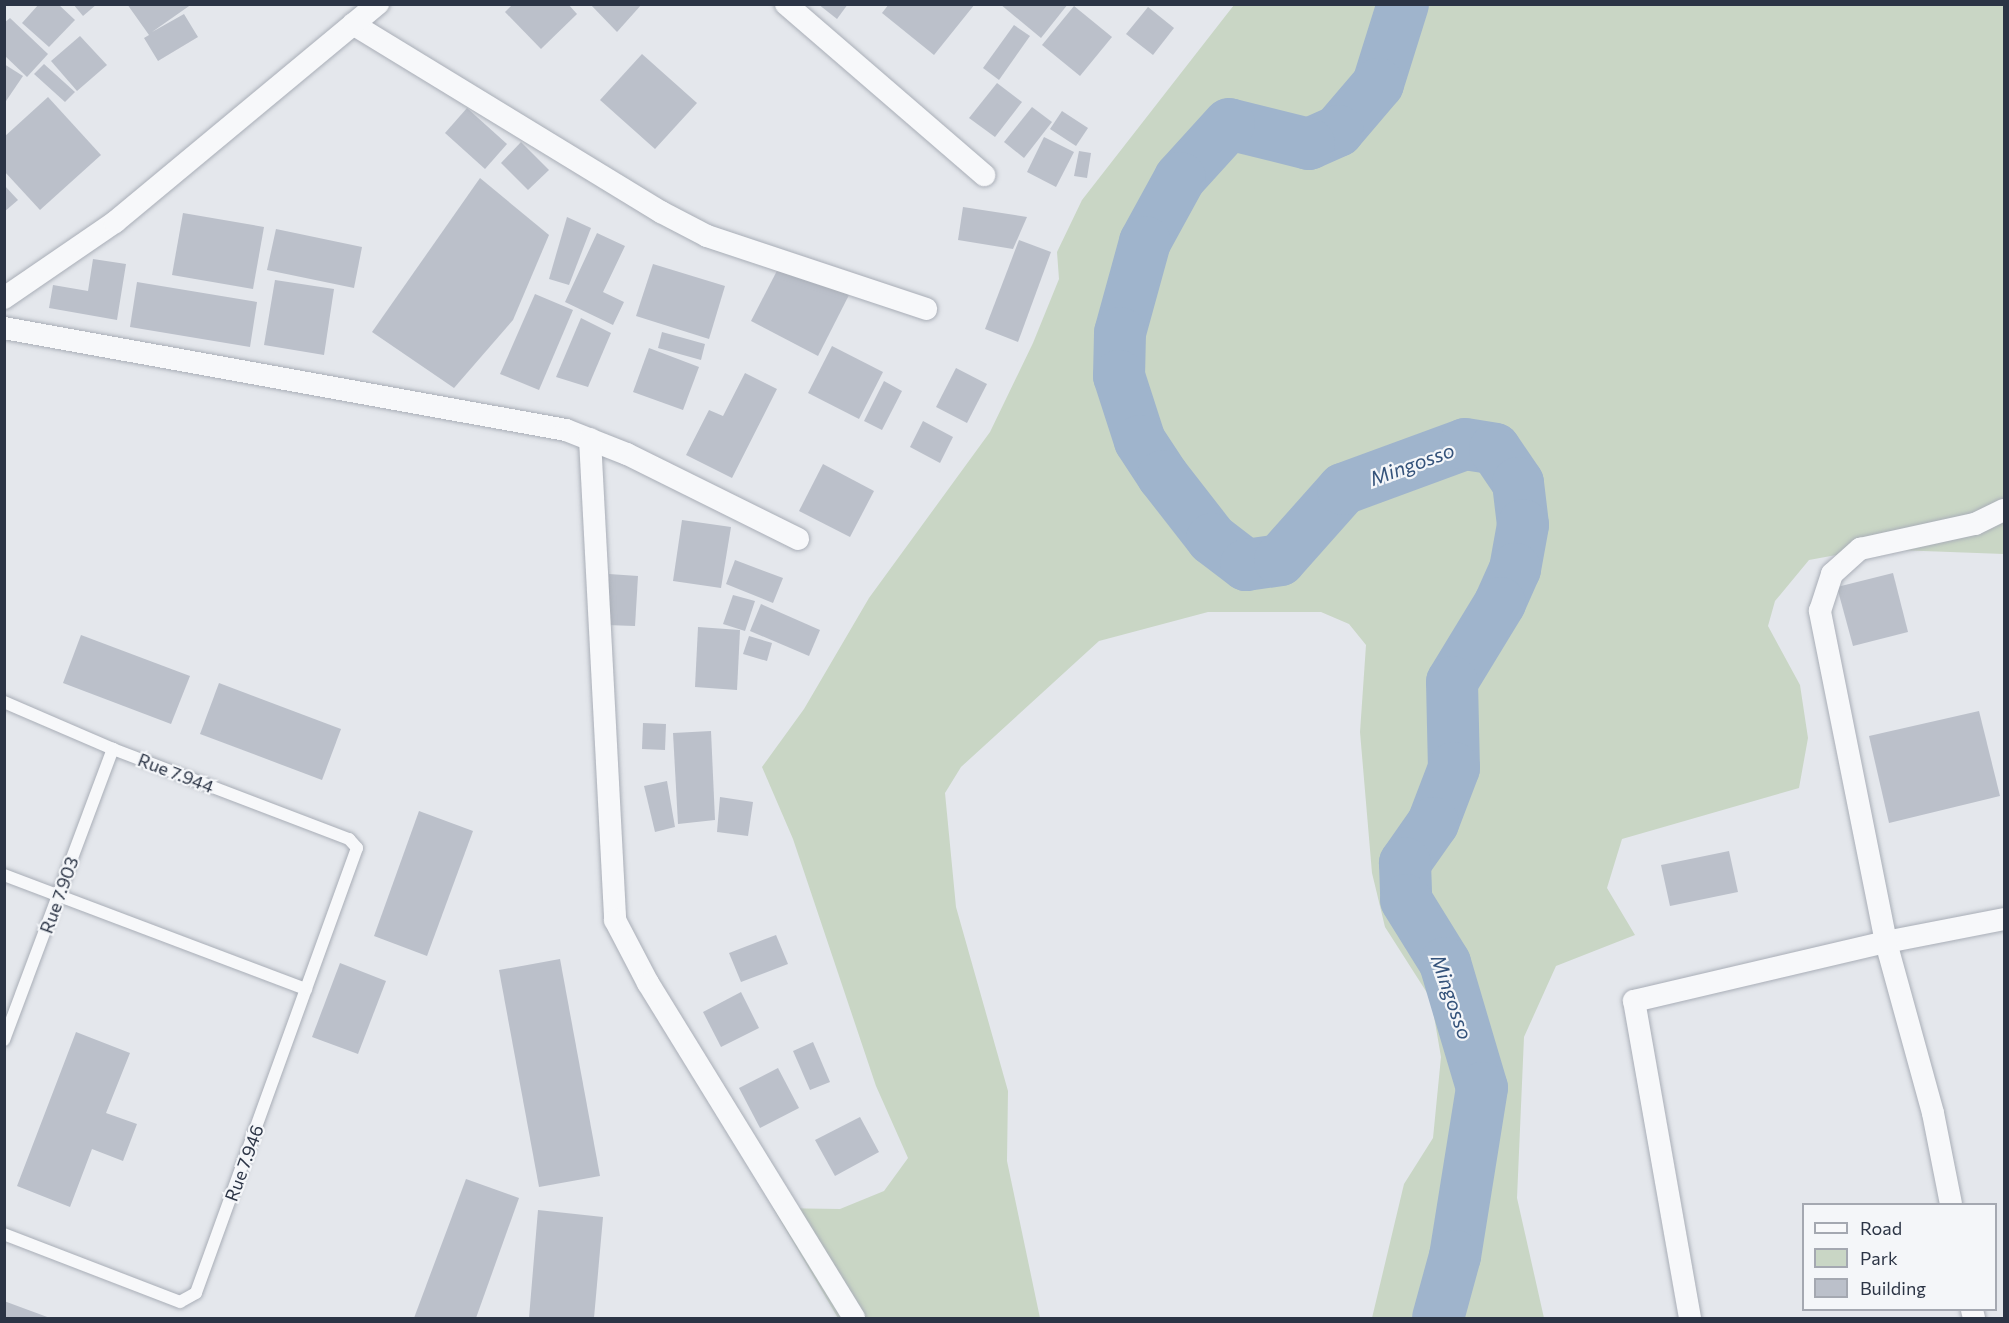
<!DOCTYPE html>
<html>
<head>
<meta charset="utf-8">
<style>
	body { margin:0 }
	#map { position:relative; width:2009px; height:1323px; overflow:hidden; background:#e4e7ec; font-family:Commissioner,sans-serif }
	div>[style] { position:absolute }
	.green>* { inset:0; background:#c9d6c5 }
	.river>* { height:52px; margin:-26px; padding:0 26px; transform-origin:26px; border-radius:26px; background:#9fb4cc }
	.building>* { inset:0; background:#bbc0ca }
	.roads { filter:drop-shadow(0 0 2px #a9aeb7) drop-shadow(0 0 2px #a9aeb7) }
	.lane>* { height:12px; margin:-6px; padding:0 6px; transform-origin:6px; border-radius:6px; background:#f7f8fa }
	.street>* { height:22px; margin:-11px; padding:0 11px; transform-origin:11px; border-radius:11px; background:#f7f8fa }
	span { translate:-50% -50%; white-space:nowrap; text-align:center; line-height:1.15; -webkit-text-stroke:4.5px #f4f6f9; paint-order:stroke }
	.street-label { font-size:18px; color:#2b3445 }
	.water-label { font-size:20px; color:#34527a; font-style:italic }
	.frame { position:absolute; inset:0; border:6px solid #2b3445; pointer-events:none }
	.legend { position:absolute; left:1802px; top:1203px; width:195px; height:108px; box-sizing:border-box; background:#f4f6f9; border:2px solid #a4a8b1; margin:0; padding:8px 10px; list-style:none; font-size:18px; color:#2b3445 }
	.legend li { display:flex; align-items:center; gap:12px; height:30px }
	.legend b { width:30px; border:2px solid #a4a8b1 }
</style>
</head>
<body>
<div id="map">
	<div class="green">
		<i style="clip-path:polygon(1234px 5px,2004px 5px,2004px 554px,1869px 549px,1809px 560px,1775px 601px,1768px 626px,1800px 685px,1808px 738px,1799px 788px,1622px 839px,1607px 888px,1635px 935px,1556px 966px,1524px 1037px,1517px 1198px,1544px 1318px,1372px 1318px,1404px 1184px,1433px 1138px,1441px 1057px,1431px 999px,1385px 927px,1372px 873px,1360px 732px,1366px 645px,1349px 624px,1321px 612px,1208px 612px,1099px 641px,961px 767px,945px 793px,956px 907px,1008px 1091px,1007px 1161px,1040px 1318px,838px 1318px,773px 1208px,840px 1209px,884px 1191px,908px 1158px,876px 1086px,793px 839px,762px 767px,804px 709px,869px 598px,990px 432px,1033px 343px,1059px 279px,1057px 252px,1082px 200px)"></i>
	</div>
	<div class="river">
		<i style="left:1403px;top:4px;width:84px;rotate:107.4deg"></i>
		<i style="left:1378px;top:84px;width:62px;rotate:130.4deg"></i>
		<i style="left:1338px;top:131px;width:32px;rotate:156deg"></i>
		<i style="left:1309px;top:144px;width:82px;rotate:-166deg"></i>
		<i style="left:1229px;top:124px;width:73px;rotate:132.2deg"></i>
		<i style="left:1180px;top:178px;width:73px;rotate:118.7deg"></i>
		<i style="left:1145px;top:242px;width:94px;rotate:105.4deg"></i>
		<i style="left:1120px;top:333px;width:43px;rotate:91.3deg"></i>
		<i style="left:1119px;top:376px;width:68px;rotate:72.1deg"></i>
		<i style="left:1140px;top:441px;width:42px;rotate:56.7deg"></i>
		<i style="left:1163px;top:476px;width:80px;rotate:52.1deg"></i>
		<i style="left:1212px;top:539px;width:43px;rotate:37.4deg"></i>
		<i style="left:1246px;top:565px;width:34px;rotate:-8deg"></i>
		<i style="left:1280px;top:560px;width:95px;rotate:-48.4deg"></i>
		<i style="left:1343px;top:489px;width:130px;rotate:-20.2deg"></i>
		<i style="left:1465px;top:444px;width:30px;rotate:9deg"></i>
		<i style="left:1495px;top:449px;width:41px;rotate:55.9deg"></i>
		<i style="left:1518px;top:483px;width:42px;rotate:83.2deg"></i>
		<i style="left:1523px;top:525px;width:45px;rotate:100.3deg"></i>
		<i style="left:1515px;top:569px;width:37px;rotate:114deg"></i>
		<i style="left:1500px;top:603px;width:92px;rotate:121.3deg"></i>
		<i style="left:1452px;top:682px;width:86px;rotate:88.7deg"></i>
		<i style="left:1454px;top:768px;width:59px;rotate:110.9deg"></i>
		<i style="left:1433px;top:823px;width:49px;rotate:125deg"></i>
		<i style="left:1405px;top:863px;width:37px;rotate:88deg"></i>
		<i style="left:1406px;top:900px;width:74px;rotate:58.2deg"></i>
		<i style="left:1445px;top:963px;width:130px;rotate:73.5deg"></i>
		<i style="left:1482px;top:1088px;width:170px;rotate:99.1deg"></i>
		<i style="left:1455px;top:1256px;width:64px;rotate:105.3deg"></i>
	</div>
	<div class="building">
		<i style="clip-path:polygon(39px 4px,58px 4px,75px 20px,49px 47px,22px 23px)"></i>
		<i style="clip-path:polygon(73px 4px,97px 4px,83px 16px)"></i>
		<i style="clip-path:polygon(127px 4px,192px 4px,152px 32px,184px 14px,198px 37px,158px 61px,144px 38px,149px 35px)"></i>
		<i style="clip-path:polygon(513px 4px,568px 4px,577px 14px,541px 49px,505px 12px)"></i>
		<i style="clip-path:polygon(590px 4px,642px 4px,617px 32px)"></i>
		<i style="clip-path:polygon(818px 4px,848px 4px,837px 19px)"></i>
		<i style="clip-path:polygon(889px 4px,975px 4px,934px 55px,882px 13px)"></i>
		<i style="clip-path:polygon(1000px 4px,1068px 4px,1041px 38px)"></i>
		<i style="clip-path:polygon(1074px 6px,1112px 37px,1080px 76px,1042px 45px)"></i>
		<i style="clip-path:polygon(1148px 7px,1174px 28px,1153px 55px,1126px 34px)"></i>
		<i style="clip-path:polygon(10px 18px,48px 54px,27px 77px,4px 55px,4px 23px)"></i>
		<i style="clip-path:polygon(1014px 25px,1030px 36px,999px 80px,983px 68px)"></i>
		<i style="clip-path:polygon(80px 36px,107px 65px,77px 91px,51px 61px)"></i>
		<i style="clip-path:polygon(642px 54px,697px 103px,655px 149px,600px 100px)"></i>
		<i style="clip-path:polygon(4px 64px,23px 76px,4px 104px)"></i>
		<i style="clip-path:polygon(44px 64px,75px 92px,65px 102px,34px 74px)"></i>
		<i style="clip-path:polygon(997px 83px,1022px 102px,995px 137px,969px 118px)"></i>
		<i style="clip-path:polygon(48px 97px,101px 155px,40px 210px,4px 171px,4px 137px)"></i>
		<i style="clip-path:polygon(1032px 107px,1052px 122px,1024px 158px,1004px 142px)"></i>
		<i style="clip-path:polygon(467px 108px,507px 144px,485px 169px,445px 133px)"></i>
		<i style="clip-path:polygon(1062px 111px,1088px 128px,1076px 146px,1050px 129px)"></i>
		<i style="clip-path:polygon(1044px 137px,1074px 152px,1056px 187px,1027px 172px)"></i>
		<i style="clip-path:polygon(521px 142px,549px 170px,528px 190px,501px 163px)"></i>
		<i style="clip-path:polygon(1079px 151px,1091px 153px,1087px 178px,1074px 176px)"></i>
		<i style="clip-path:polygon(480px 178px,549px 235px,513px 320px,454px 388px,372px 332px)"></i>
		<i style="clip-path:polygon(4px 185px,18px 200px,4px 212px)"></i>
		<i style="clip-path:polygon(963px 207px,1027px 217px,1013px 249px,958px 240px)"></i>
		<i style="clip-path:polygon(183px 213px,264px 227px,253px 289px,172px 275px)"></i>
		<i style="clip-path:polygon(567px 217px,591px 228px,569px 285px,549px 279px)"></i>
		<i style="clip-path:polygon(276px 229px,362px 247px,354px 288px,267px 270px)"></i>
		<i style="clip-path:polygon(597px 233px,625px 246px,603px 292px,624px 302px,613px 325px,565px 302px)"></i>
		<i style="clip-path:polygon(1019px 240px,1051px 252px,1018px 342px,985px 329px)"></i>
		<i style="clip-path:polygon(93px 259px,126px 264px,117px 320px,49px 308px,53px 285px,88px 291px)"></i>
		<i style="clip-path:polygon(782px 261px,849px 295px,818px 356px,751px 321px)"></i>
		<i style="clip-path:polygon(653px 264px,725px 286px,709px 339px,636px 316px)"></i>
		<i style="clip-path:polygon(275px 280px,334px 289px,324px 355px,264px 345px)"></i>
		<i style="clip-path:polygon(137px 282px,257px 302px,250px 347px,130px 327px)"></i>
		<i style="clip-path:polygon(535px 294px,573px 310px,539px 390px,500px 374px)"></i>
		<i style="clip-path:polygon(581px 318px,611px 333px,588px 387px,556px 377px)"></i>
		<i style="clip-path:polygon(662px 332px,705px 344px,701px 360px,658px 348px)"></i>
		<i style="clip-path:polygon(832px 346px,883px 372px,859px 419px,808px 393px)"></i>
		<i style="clip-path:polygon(649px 348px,699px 367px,683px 410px,633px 392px)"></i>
		<i style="clip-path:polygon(956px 368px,987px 384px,967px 423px,936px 407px)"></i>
		<i style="clip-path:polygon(745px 373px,777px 389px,732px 478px,686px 455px,709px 410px,723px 416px)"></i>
		<i style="clip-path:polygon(884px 381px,902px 391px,882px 430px,864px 421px)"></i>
		<i style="clip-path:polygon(923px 421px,953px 437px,940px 463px,910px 447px)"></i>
		<i style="clip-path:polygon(823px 464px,874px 491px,850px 537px,799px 511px)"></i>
		<i style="clip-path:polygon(682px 520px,731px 527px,721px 588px,673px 581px)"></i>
		<i style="clip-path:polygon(735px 560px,783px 578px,773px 603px,726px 584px)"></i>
		<i style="clip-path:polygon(1893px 573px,1908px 632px,1853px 646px,1837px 587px)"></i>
		<i style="clip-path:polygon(609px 574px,638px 576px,635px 626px,606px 625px)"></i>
		<i style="clip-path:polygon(733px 595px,755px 601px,745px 631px,723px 624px)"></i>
		<i style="clip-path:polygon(761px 604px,820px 630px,809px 656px,750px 631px)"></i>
		<i style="clip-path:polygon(698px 627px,740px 630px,737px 690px,695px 687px)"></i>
		<i style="clip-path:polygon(81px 635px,190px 676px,171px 724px,63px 683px)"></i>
		<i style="clip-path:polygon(749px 636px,772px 643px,767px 661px,743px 654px)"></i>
		<i style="clip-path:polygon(219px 683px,341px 729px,322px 780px,200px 734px)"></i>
		<i style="clip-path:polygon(1979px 711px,2000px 796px,1889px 823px,1869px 736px)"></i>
		<i style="clip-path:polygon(643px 723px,666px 724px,665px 750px,642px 749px)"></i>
		<i style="clip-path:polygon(711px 731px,715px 820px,678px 824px,673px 733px)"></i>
		<i style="clip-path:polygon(667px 781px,675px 827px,655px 832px,644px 786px)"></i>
		<i style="clip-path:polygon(720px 797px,753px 802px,748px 836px,717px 832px)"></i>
		<i style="clip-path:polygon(419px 811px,473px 831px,427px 956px,374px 936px)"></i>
		<i style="clip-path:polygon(1729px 851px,1738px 892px,1670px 906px,1661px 865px)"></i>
		<i style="clip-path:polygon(776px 935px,788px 964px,741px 982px,729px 953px)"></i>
		<i style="clip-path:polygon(560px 959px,600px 1176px,539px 1187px,499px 970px)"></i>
		<i style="clip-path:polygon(340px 963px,386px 981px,358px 1054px,312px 1037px)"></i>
		<i style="clip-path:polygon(741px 992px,759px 1028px,721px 1047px,703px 1012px)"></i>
		<i style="clip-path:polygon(76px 1032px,130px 1053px,106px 1113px,137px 1124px,123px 1161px,92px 1149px,70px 1207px,17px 1186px)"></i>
		<i style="clip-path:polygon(813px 1042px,830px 1082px,810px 1090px,793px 1051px)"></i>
		<i style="clip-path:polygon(778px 1068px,799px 1108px,760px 1128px,739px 1088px)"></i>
		<i style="clip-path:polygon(860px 1117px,879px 1152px,835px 1176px,815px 1140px)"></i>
		<i style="clip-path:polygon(466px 1179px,519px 1198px,476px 1318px,414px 1318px)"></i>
		<i style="clip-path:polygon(538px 1210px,603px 1217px,594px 1318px,529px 1318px)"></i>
		<i style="clip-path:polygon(4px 1301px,50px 1318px,4px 1318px)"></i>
	</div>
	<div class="roads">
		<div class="lane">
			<i style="left:4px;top:702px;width:119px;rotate:23.3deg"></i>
			<i style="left:113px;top:749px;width:253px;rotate:20.9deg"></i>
			<i style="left:349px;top:839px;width:12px;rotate:48deg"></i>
			<i style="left:357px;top:848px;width:473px;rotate:109.9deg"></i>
			<i style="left:196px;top:1293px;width:18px;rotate:151deg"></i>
			<i style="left:180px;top:1302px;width:189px;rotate:-158.9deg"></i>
			<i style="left:4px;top:875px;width:323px;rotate:20.7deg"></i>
			<i style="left:4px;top:1040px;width:311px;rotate:-69.5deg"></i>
		</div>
		<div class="street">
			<i style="left:786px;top:4px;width:262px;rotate:40.8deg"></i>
			<i style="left:353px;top:24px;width:361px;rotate:31.4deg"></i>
			<i style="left:661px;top:212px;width:52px;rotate:27.6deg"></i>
			<i style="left:707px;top:236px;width:231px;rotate:18.4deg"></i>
			<i style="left:4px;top:298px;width:135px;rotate:-34.4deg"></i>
			<i style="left:115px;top:222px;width:342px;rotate:-39.7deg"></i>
			<i style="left:4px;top:328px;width:571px;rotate:10.29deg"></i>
			<i style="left:566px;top:430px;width:66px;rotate:21.5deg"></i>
			<i style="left:627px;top:454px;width:191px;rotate:26.4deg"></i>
			<i style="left:590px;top:439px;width:482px;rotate:87deg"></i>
			<i style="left:615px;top:920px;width:71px;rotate:62.4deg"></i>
			<i style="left:648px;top:983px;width:393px;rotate:58.4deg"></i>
			<i style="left:1951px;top:1204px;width:93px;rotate:-101.2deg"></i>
			<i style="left:1933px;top:1113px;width:177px;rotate:-105.4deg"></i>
			<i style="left:1886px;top:942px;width:120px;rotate:-11deg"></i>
			<i style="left:1972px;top:1310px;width:8px;rotate:76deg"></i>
			<i style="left:1690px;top:1318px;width:322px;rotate:-100deg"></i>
			<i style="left:1634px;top:1001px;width:259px;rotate:-13.2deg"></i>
			<i style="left:1886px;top:942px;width:338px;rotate:-101.3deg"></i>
			<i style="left:1820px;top:611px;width:39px;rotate:-72deg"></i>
			<i style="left:1832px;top:574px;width:38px;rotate:-42deg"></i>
			<i style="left:1860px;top:549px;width:118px;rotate:-12.3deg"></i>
			<i style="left:1975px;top:524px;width:32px;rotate:-26deg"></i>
		</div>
	</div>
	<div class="street-label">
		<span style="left:176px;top:773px;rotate:21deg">Rue 7.944</span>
		<span style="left:59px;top:895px;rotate:-70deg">Rue 7.903</span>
		<span style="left:244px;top:1163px;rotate:-70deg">Rue 7.946</span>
	</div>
	<div class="water-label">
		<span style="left:1412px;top:464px;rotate:-20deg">Mingosso</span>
		<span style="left:1452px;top:997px;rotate:71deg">Mingosso</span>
	</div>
	<div class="frame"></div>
	<ul class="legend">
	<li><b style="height:8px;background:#f7f8fa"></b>Road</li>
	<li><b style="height:16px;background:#c9d6c5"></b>Park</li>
	<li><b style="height:16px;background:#bbc0ca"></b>Building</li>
	</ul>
</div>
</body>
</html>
